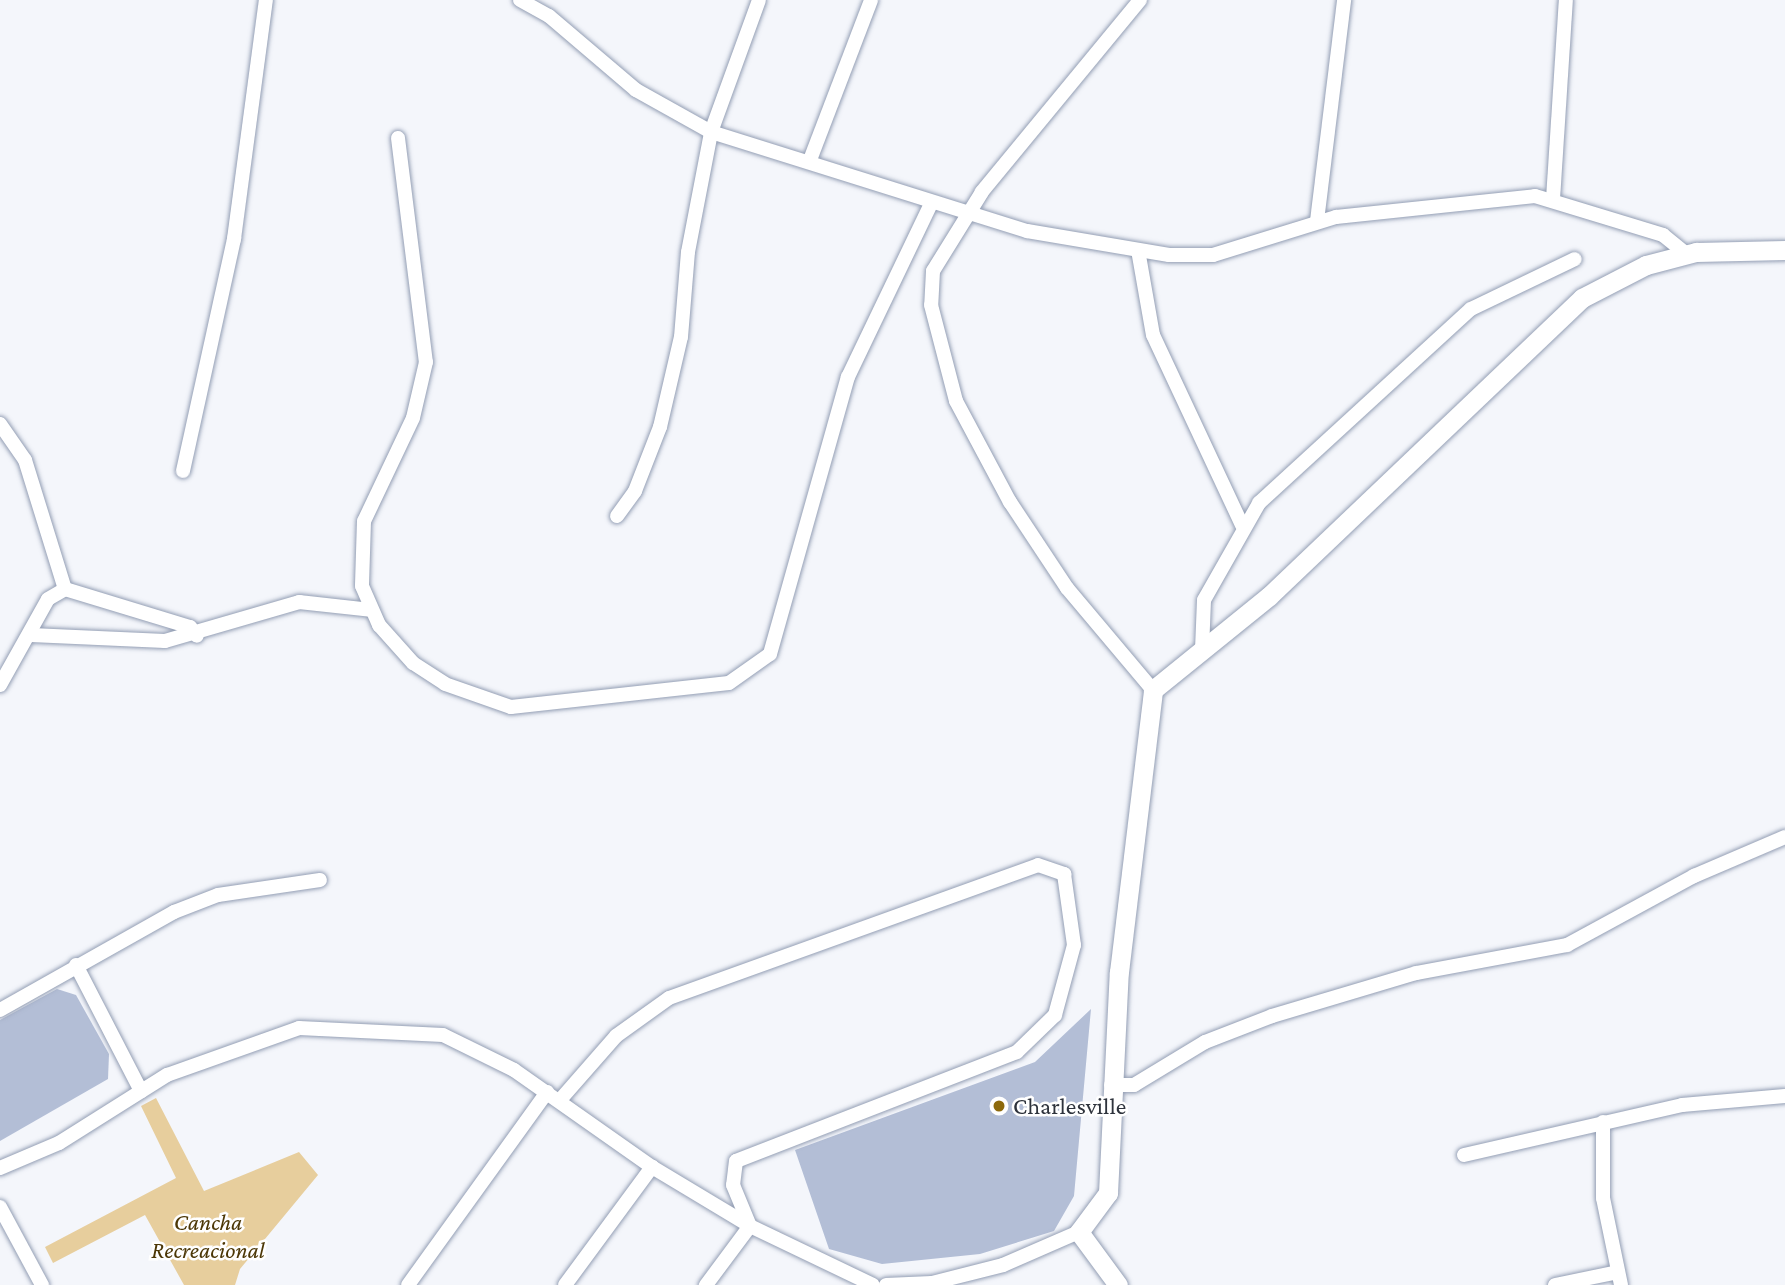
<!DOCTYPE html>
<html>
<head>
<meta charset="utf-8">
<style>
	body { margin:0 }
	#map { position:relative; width:1785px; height:1285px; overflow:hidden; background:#f4f6fb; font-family:"Crimson Pro",serif }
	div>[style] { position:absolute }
	.green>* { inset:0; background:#e7ce9d }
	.building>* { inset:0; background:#b3bed6 }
	.roads { filter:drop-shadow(0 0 2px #939eb4) drop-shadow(0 0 2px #939eb4) }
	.street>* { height:14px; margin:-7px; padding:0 7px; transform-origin:7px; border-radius:7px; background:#fff }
	.secondary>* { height:19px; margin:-9.5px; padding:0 9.5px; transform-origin:9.5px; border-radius:9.5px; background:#fff }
	.dots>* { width:19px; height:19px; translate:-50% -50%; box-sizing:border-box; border:4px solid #fff; border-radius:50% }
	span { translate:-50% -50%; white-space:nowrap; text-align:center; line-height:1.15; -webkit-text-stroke:5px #fff; paint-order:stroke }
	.poi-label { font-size:24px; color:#2e333c }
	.left { translate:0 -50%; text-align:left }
	.park-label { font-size:24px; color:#4c3706; font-style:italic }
</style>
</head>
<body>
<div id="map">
	<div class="green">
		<i style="clip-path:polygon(156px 1098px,204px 1191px,299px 1152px,318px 1175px,240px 1269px,235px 1285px,184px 1285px,145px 1215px,53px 1263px,45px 1247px,176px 1178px,141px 1106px)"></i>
	</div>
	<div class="building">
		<i style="clip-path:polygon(57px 989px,76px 995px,109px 1054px,108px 1079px,0 1141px,0 1020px)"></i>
		<i style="clip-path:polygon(1091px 1009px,1074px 1196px,1054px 1231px,980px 1254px,882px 1264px,829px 1249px,795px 1150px,1035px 1062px)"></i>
	</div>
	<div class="roads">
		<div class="street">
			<i style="left:520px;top:0;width:33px;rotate:29deg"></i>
			<i style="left:549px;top:16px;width:114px;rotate:40.4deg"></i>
			<i style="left:636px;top:90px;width:86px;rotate:29.2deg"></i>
			<i style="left:711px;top:132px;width:331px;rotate:17.4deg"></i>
			<i style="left:1027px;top:231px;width:144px;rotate:9.6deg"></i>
			<i style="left:1169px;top:255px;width:44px"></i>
			<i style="left:1213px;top:255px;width:129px;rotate:-17.2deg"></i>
			<i style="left:1336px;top:217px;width:200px;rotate:-6deg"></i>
			<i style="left:1535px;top:196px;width:134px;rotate:16.9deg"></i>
			<i style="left:1663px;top:235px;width:32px;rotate:39deg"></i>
			<i style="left:1140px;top:0;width:249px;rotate:129.5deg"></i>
			<i style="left:982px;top:192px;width:93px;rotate:121.8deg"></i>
			<i style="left:933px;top:271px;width:34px;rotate:93deg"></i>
			<i style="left:931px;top:305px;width:99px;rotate:75.4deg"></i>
			<i style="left:956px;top:401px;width:115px;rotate:61.9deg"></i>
			<i style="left:1010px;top:502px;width:103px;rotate:56.5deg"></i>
			<i style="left:1067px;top:588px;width:133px;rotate:49.9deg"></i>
			<i style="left:398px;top:138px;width:226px;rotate:82.9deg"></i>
			<i style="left:426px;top:362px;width:57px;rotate:103.1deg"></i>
			<i style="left:413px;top:418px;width:114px;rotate:115.4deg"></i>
			<i style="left:364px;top:521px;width:65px;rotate:91.8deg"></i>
			<i style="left:362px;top:586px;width:43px;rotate:66.4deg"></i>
			<i style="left:379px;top:625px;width:51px;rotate:48.2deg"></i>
			<i style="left:413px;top:663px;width:38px;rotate:33deg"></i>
			<i style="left:445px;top:684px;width:70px;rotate:19.2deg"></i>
			<i style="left:511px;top:707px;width:219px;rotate:-6.3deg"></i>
			<i style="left:729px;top:683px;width:50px;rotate:-35.3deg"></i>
			<i style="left:770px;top:654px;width:288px;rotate:-74.3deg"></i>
			<i style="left:848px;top:377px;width:192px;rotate:-64.4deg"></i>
			<i style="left:810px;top:160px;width:171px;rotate:-69.1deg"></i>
			<i style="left:1553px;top:199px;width:199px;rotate:-86.3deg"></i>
			<i style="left:1317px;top:221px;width:223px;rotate:-83deg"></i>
			<i style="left:1138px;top:250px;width:86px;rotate:80deg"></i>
			<i style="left:1153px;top:335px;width:210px;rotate:64.9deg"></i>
			<i style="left:0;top:424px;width:44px;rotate:55.2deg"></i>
			<i style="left:25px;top:460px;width:135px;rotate:72.8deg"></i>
			<i style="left:183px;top:471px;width:238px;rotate:-77.6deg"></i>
			<i style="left:234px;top:239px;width:241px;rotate:-82.4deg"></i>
			<i style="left:617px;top:516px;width:31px;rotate:-54deg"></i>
			<i style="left:635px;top:491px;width:69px;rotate:-68.7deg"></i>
			<i style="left:660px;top:427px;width:92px;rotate:-76.9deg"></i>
			<i style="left:681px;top:337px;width:85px;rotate:-85.3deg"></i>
			<i style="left:688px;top:252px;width:122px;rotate:-79.1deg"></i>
			<i style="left:711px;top:132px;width:140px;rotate:-70deg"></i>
			<i style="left:31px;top:635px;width:134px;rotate:2.6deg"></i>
			<i style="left:165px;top:641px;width:140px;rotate:-16.2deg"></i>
			<i style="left:299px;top:602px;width:72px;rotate:6.3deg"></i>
			<i style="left:1202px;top:650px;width:50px;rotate:-87.7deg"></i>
			<i style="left:1204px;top:600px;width:112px;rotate:-60.4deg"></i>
			<i style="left:1259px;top:503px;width:287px;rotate:-42.5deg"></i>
			<i style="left:1471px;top:309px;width:115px;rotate:-25.7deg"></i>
			<i style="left:0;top:685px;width:98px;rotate:-60.8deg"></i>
			<i style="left:48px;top:599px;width:20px;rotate:-30deg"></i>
			<i style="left:65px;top:589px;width:131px;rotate:16.9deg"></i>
			<i style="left:190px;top:627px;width:11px;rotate:52deg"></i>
			<i style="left:76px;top:965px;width:142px;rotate:62.7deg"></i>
			<i style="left:0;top:1010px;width:200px;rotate:-29.4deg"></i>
			<i style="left:174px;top:912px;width:47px;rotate:-21.1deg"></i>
			<i style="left:218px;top:895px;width:103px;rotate:-8.4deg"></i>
			<i style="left:1111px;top:1085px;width:23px"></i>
			<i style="left:1134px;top:1085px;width:83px;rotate:-31.2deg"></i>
			<i style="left:1205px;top:1042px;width:72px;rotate:-21.2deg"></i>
			<i style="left:1272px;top:1016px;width:150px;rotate:-16.6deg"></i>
			<i style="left:1416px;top:973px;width:154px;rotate:-10.5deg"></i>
			<i style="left:1567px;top:945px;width:145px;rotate:-28.5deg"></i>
			<i style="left:1694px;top:876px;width:99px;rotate:-23.2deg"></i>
			<i style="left:560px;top:1100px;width:85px;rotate:-48.8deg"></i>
			<i style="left:616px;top:1036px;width:65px;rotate:-35.6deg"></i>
			<i style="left:669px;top:998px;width:392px;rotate:-19.8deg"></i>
			<i style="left:1038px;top:865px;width:28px;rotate:19deg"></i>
			<i style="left:1064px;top:874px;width:72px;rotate:82deg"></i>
			<i style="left:1074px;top:945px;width:73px;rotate:105.2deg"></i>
			<i style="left:1055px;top:1015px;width:53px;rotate:135.8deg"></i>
			<i style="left:1017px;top:1052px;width:301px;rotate:158.8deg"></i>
			<i style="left:736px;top:1161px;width:24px;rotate:97deg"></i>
			<i style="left:733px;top:1185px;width:44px;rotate:67.5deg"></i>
			<i style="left:750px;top:1226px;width:74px;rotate:126.7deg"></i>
			<i style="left:1603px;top:1122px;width:76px;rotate:90deg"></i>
			<i style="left:1603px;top:1198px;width:89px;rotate:78.3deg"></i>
			<i style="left:1464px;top:1155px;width:224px;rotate:-12.9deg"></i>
			<i style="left:1682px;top:1105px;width:103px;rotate:-5deg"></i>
			<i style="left:0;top:1168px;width:64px;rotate:-23deg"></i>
			<i style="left:59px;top:1143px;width:128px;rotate:-32.2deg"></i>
			<i style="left:167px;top:1075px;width:140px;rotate:-19.6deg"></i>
			<i style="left:299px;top:1028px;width:144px;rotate:2.8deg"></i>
			<i style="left:443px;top:1035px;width:79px;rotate:26.2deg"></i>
			<i style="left:514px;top:1070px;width:169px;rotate:35.1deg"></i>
			<i style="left:652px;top:1167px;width:114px;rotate:31deg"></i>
			<i style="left:750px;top:1226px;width:136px;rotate:25.6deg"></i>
			<i style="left:0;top:1207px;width:89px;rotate:61.7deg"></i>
			<i style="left:408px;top:1285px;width:238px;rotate:-54.2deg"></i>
			<i style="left:565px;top:1285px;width:147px;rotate:-53.6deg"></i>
			<i style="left:886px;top:1285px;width:46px;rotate:-2.5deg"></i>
			<i style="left:932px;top:1283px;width:73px;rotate:-14.2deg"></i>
			<i style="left:1003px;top:1265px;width:83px;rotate:-23.5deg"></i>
			<i style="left:1555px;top:1285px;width:64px;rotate:-11.7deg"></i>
		</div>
		<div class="secondary">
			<i style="left:1118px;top:1285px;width:66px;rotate:-126.3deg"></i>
			<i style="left:1079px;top:1232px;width:49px;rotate:-53.4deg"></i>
			<i style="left:1108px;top:1193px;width:221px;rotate:-87.2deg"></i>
			<i style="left:1119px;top:972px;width:284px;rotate:-83.1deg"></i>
			<i style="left:1153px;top:690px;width:149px;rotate:-39deg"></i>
			<i style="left:1269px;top:596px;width:432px;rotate:-43.6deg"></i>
			<i style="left:1582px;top:298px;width:72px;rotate:-27.3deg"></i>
			<i style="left:1646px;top:265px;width:52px;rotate:-14.6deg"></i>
			<i style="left:1696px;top:252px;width:89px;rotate:-1.3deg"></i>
		</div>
	</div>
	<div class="dots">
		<i style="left:999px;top:1106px;background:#8d690c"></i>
	</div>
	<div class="poi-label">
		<span class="left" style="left:1013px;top:1106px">Charlesville</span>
	</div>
	<div class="park-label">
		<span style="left:208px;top:1236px">Cancha<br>Recreacional</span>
	</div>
</div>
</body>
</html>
